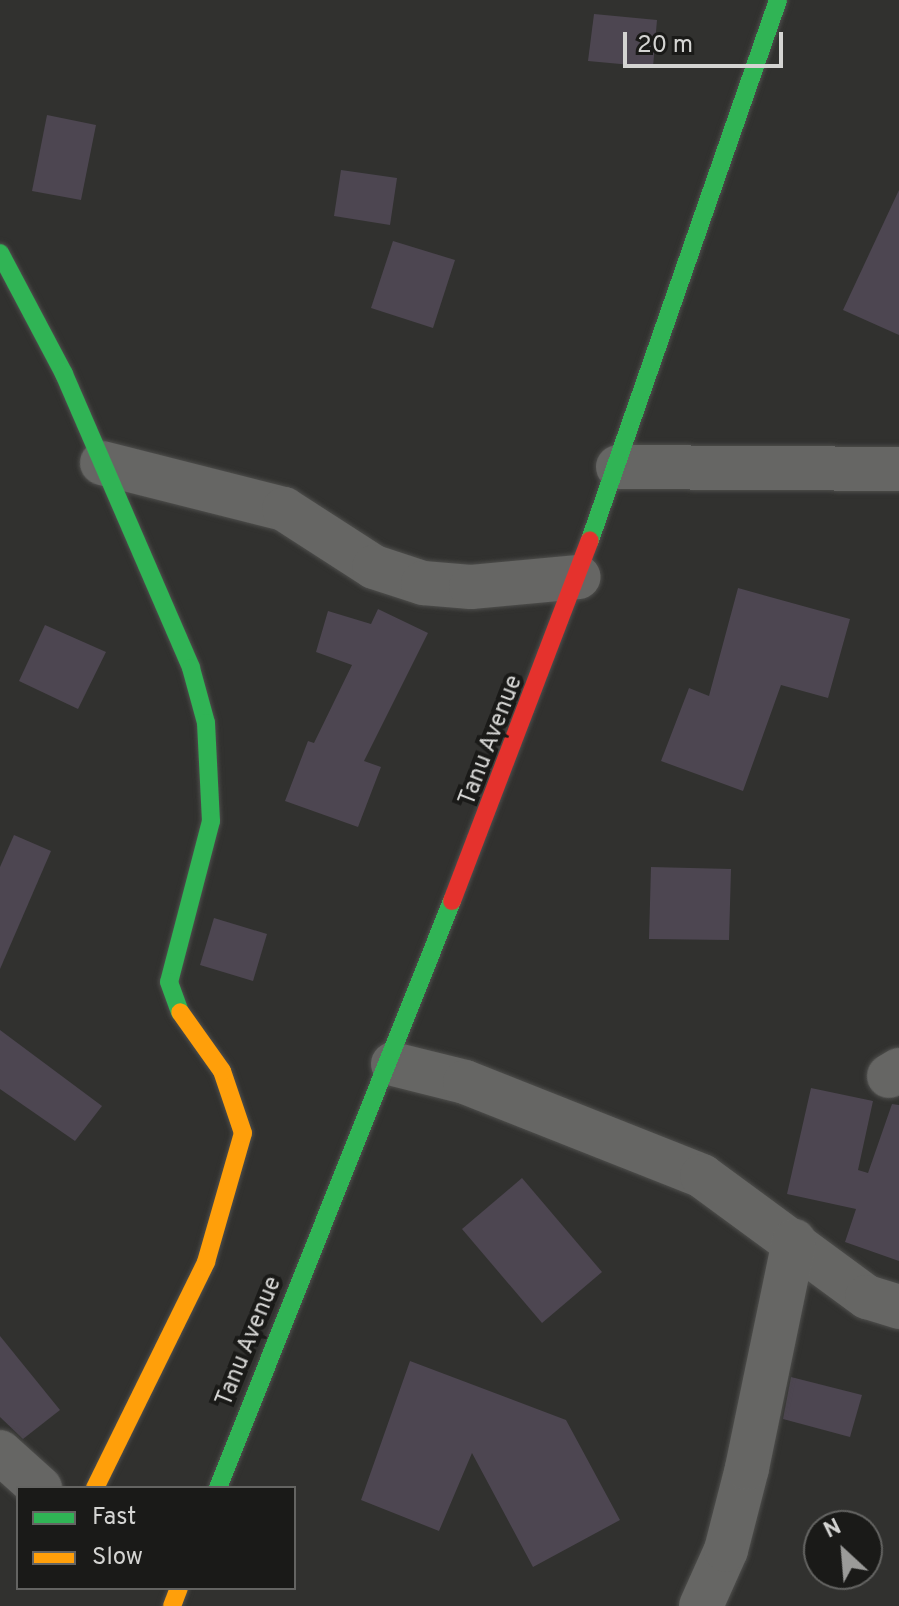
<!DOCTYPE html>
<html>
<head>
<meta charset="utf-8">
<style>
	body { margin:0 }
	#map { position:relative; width:899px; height:1606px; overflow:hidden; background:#31312f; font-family:Overpass,sans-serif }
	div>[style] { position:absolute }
	.building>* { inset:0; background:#4d4651 }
	.roads { filter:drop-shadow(0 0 2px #4e4e4c) drop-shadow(0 0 2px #4e4e4c) }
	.street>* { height:44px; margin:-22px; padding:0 22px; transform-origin:22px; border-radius:22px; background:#666664 }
	.fast>* { height:18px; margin:-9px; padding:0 9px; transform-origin:9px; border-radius:9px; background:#30b455 }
	.slow>* { height:18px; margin:-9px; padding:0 9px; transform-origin:9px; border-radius:9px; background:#ff9f0a }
	.jam>* { height:18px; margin:-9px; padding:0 9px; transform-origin:9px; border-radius:9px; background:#e5322d }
	span { translate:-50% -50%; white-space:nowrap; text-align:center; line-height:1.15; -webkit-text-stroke:8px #1a1a18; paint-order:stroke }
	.street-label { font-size:24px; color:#d4d4d2 }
	.legend { position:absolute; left:16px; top:1486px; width:280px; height:104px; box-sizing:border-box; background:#1a1a18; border:2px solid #646462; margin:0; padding:10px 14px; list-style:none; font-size:24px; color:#d4d4d2 }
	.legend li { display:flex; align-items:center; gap:16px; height:40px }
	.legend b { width:40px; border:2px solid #646462 }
	.north { position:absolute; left:803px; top:1510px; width:80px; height:80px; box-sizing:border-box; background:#1a1a18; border:2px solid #646462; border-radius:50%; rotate:334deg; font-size:22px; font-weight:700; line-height:32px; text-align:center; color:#d4d4d2 }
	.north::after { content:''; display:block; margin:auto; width:28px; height:36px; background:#9b9b99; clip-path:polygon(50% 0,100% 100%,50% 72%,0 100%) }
	.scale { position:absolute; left:623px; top:32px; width:160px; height:36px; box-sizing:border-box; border:4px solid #d4d4d2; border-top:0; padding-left:10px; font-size:24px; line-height:28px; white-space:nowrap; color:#d4d4d2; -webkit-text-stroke:6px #1a1a18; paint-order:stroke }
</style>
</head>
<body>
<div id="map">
	<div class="building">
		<i style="clip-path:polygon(594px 14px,657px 20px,653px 67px,588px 61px)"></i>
		<i style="clip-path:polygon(47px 115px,96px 125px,81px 200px,32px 191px)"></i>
		<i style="clip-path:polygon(341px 170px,397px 178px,390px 225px,334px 216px)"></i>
		<i style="clip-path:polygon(899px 190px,899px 335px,843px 310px)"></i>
		<i style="clip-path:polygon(393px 241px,455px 260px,433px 328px,371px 308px)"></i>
		<i style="clip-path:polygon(738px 588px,850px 619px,828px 698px,781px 685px,743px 791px,661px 761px,689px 688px,709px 696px)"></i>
		<i style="clip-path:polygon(378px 609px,428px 633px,364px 761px,381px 767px,358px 827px,285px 801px,308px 741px,314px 743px,352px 665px,316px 652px,328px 611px,371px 624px)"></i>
		<i style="clip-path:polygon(45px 625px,106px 652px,78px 709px,19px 681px)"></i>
		<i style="clip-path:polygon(14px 835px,51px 851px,0 969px,0 867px)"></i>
		<i style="clip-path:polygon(651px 867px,731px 869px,729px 940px,649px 939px)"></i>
		<i style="clip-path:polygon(214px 918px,267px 934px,253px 981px,200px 965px)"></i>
		<i style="clip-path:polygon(0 1030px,102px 1106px,75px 1141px,0 1089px)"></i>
		<i style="clip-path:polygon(811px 1088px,873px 1101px,858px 1170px,868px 1173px,892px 1104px,899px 1105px,899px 1261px,845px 1242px,856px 1209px,787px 1194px)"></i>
		<i style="clip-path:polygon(522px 1178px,602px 1272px,542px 1323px,462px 1229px)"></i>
		<i style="clip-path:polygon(0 1336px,60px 1410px,23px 1439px,0 1417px)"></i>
		<i style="clip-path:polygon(410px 1361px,566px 1420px,620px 1520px,533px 1567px,472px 1453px,439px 1531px,361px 1500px)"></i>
		<i style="clip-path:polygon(791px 1377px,862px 1395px,850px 1437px,783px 1419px)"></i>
	</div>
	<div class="roads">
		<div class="street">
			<i style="left:102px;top:463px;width:188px;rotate:14.2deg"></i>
			<i style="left:284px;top:509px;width:107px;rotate:32.8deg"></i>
			<i style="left:374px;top:567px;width:52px;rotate:18.1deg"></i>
			<i style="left:423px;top:583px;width:48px;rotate:4.8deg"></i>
			<i style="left:471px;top:587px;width:108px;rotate:-5.3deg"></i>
			<i style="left:618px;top:467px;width:281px;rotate:0.4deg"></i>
			<i style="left:393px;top:1064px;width:74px;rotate:14deg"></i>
			<i style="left:465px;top:1082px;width:255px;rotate:21.6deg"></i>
			<i style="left:702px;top:1176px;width:205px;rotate:36.3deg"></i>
			<i style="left:867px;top:1297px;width:34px;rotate:17deg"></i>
			<i style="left:889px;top:1076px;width:12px;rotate:-31deg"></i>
			<i style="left:0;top:1452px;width:54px;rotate:42deg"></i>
			<i style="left:701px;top:1606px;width:61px;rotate:-65.9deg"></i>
			<i style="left:726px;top:1550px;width:85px;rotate:-75.6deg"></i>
			<i style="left:747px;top:1468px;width:232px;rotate:-78.3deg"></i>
		</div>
		<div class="fast">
			<i style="left:0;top:253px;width:137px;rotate:62.1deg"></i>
			<i style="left:64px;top:374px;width:320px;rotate:66.6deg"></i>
			<i style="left:191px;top:668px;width:57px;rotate:74.7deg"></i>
			<i style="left:206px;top:723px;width:98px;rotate:87.1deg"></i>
			<i style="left:211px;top:821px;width:166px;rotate:104.6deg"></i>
			<i style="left:169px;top:982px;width:32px;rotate:70deg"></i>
			<i style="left:590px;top:540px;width:572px;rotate:-70.8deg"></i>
			<i style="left:218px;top:1488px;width:632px;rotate:-68.27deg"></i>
		</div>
		<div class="slow">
			<i style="left:95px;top:1488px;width:252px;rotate:-63.8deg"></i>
			<i style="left:206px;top:1262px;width:134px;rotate:-74deg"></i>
			<i style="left:243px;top:1133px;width:65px;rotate:-108.7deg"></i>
			<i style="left:222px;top:1071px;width:72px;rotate:-125.4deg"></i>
			<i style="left:172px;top:1606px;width:19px;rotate:-69deg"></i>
		</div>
		<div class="jam">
			<i style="left:452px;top:901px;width:386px;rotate:-69.1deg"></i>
		</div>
	</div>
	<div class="street-label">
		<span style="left:492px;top:741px;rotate:-69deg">Tanu Avenue</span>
		<span style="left:250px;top:1342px;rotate:-68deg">Tanu Avenue</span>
	</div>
	<ul class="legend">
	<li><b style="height:10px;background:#30b455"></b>Fast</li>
	<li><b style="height:10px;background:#ff9f0a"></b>Slow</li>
	</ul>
	<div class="north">N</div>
	<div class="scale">20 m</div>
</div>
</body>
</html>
